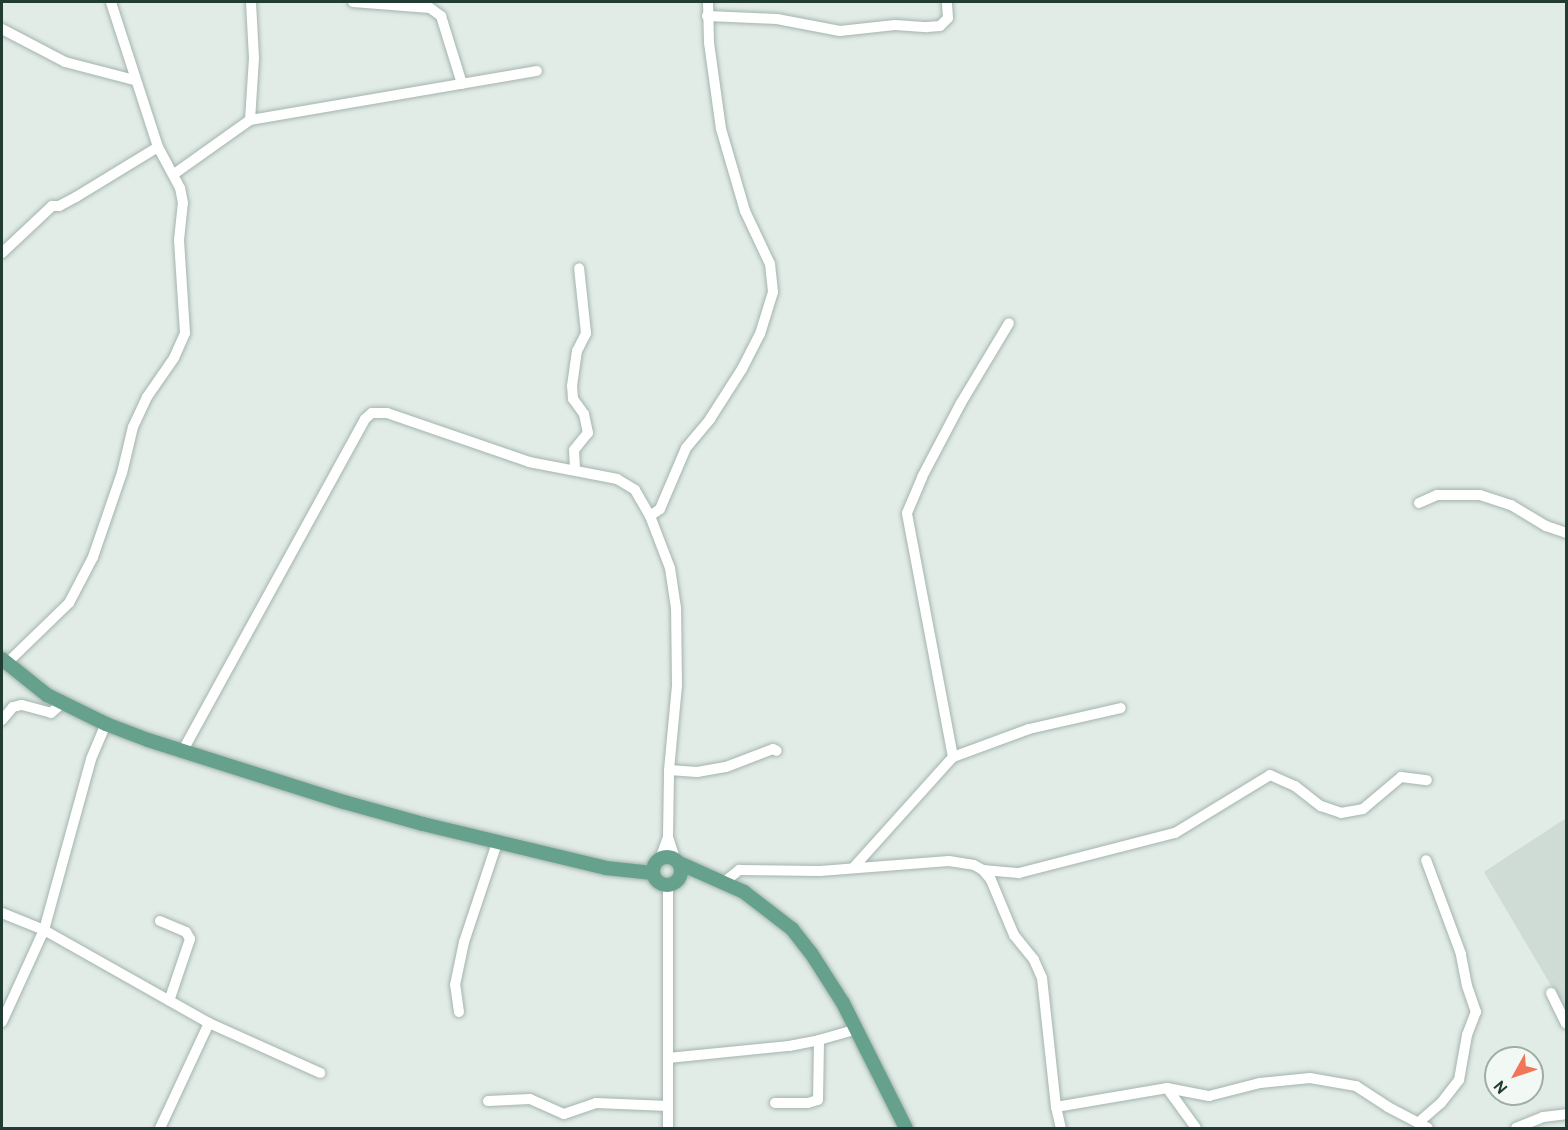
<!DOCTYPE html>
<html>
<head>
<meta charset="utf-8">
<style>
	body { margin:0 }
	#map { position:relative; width:1568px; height:1130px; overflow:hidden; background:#e1ece6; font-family:Overpass,sans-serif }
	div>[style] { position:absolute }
	.built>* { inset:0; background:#cfdbd5 }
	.roads { filter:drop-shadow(0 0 2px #a4b4ad) drop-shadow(0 0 2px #a4b4ad) }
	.minor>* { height:10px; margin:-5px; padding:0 5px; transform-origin:5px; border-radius:5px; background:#fff }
	.major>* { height:14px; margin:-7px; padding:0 7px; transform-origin:7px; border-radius:7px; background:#66a18e }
	.major>.ring { margin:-7px; padding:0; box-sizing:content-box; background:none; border:14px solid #66a18e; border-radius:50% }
	span { translate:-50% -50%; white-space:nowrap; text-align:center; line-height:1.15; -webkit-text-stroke:4.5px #f2f8f4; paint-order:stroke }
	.frame { position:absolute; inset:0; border:3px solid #213c33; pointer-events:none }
	.north { position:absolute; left:1484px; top:1046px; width:60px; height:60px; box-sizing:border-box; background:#f2f8f4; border:2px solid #9eada7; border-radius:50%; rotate:230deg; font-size:16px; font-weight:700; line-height:24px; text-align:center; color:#213c33 }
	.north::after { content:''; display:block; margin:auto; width:21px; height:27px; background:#f17659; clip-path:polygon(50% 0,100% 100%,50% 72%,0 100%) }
</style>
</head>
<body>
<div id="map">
	<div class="built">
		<i style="clip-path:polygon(1566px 818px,1566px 1011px,1484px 872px)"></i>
	</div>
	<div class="roads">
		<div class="minor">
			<i style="left:353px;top:2px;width:77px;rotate:4.5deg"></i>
			<i style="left:430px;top:8px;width:14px;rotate:36deg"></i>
			<i style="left:441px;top:16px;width:71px;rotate:72.8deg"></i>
			<i style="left:707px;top:16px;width:70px;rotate:2.5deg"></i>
			<i style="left:777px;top:19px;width:64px;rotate:10.8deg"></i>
			<i style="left:840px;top:31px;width:55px;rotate:-6.2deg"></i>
			<i style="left:895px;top:25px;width:32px;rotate:4deg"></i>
			<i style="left:927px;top:27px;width:13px;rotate:-4deg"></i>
			<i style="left:940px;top:26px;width:11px;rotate:-45deg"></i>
			<i style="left:948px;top:18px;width:16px;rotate:-94deg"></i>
			<i style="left:2px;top:29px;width:71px;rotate:27.6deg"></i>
			<i style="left:65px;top:62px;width:71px;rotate:14.6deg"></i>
			<i style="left:250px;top:120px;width:62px;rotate:-86.3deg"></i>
			<i style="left:254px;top:58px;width:56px;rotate:-93.1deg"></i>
			<i style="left:174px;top:174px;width:93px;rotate:-35.4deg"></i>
			<i style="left:250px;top:120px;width:291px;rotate:-9.7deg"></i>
			<i style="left:2px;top:253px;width:69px;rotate:-43.2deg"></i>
			<i style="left:52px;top:206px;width:7px"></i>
			<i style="left:59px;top:206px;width:19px;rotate:-28deg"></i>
			<i style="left:76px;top:197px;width:96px;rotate:-31.4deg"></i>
			<i style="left:575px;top:469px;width:19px;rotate:-93deg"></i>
			<i style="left:574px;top:450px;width:22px;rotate:-51deg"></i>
			<i style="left:588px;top:433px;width:19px;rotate:-102deg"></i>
			<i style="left:584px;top:414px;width:19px;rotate:-126deg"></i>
			<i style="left:573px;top:399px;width:13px;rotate:-94deg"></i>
			<i style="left:572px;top:386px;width:35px;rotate:-82deg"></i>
			<i style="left:577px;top:351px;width:20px;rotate:-63deg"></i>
			<i style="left:586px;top:333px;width:65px;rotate:-96.1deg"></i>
			<i style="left:1419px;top:503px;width:20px;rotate:-24deg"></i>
			<i style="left:1437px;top:495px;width:43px"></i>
			<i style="left:1480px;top:495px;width:33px;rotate:18deg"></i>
			<i style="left:1511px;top:505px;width:41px;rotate:31deg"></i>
			<i style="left:1546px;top:526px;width:21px;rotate:19deg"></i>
			<i style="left:6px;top:664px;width:88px;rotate:-44.1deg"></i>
			<i style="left:69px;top:603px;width:52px;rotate:-62.4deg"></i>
			<i style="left:93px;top:557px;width:89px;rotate:-71deg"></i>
			<i style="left:122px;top:473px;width:47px;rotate:-76.6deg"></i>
			<i style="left:133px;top:427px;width:33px;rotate:-65deg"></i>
			<i style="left:147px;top:397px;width:47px;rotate:-55.3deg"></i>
			<i style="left:174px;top:358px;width:27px;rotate:-66deg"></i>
			<i style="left:185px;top:333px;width:93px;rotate:-93.7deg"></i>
			<i style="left:179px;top:240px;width:37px;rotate:-84deg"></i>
			<i style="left:183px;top:203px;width:15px;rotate:-101deg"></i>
			<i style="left:180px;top:188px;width:47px;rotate:-118.2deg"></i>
			<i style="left:158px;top:147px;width:152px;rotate:-108deg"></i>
			<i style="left:2px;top:720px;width:17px;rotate:-50deg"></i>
			<i style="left:13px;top:707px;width:9px;rotate:-13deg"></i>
			<i style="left:22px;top:705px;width:30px;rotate:15deg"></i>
			<i style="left:51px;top:713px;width:15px;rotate:-42deg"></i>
			<i style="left:182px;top:752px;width:380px;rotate:-61.2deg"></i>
			<i style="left:365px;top:419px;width:9px;rotate:-41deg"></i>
			<i style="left:372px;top:413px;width:15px"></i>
			<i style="left:387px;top:413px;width:150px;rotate:19deg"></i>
			<i style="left:529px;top:462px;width:90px;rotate:10.9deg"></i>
			<i style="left:617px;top:479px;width:21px;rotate:31deg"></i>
			<i style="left:635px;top:490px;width:30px;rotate:60deg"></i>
			<i style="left:953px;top:757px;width:248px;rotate:-100.7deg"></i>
			<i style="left:907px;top:513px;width:39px;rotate:-67deg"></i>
			<i style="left:922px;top:477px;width:84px;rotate:-62.2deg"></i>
			<i style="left:961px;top:403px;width:93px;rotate:-59deg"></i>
			<i style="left:669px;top:770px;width:28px;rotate:4deg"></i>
			<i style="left:697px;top:772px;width:29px;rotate:-10deg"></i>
			<i style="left:726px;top:767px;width:50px;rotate:-21deg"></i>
			<i style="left:773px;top:749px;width:4px;rotate:27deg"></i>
			<i style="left:668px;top:837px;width:67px;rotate:-89.1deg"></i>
			<i style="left:669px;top:770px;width:84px;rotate:-84.6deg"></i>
			<i style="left:677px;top:686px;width:78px;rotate:-90.7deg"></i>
			<i style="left:676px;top:608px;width:40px;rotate:-98.5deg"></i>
			<i style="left:670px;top:568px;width:56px;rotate:-111deg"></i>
			<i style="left:650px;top:516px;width:12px;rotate:-35deg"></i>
			<i style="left:660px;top:509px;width:66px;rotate:-66.9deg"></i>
			<i style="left:686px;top:448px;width:38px;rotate:-50deg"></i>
			<i style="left:710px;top:419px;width:59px;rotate:-57.4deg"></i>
			<i style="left:742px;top:369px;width:39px;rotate:-63deg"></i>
			<i style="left:760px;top:334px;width:44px;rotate:-72.8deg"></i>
			<i style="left:773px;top:292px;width:28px;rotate:-96deg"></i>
			<i style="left:770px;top:264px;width:59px;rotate:-115.3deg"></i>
			<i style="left:745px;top:211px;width:85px;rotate:-106.3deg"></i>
			<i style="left:721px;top:129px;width:88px;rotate:-97.9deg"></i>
			<i style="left:709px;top:42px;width:40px;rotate:-91.4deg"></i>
			<i style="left:660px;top:859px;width:23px;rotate:-70deg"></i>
			<i style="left:668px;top:837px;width:23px;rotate:72deg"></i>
			<i style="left:853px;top:868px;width:149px;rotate:-48deg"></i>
			<i style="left:953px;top:757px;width:81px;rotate:-20.2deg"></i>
			<i style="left:1029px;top:729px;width:94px;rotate:-12.9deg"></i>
			<i style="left:983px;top:870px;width:36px;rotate:5deg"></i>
			<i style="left:1019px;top:873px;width:161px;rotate:-14.4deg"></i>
			<i style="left:1175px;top:833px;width:111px;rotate:-31.4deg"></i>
			<i style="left:1270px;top:775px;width:27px;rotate:24deg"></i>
			<i style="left:1295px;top:786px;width:33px;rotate:38deg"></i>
			<i style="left:1321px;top:806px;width:21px;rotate:19deg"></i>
			<i style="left:1341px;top:813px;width:22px;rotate:-10deg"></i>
			<i style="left:1363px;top:809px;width:50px;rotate:-40.1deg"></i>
			<i style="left:1401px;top:777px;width:26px;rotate:7deg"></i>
			<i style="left:723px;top:883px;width:21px;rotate:-39deg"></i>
			<i style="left:739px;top:870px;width:81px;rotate:0.7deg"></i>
			<i style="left:820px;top:871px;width:129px;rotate:-4.4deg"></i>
			<i style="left:949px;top:861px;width:25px;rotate:9deg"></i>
			<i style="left:974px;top:865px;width:10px;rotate:29deg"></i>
			<i style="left:983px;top:870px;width:13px;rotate:51deg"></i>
			<i style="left:991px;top:880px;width:60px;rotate:67.3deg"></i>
			<i style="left:1014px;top:935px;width:32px;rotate:51deg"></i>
			<i style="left:1034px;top:960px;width:20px;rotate:66deg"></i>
			<i style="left:1042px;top:978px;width:130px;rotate:83.8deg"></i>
			<i style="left:1056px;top:1107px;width:22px;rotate:77deg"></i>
			<i style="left:2px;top:913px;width:45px;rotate:22deg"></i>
			<i style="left:44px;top:930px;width:189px;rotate:29.4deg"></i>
			<i style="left:209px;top:1023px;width:116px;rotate:115deg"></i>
			<i style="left:160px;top:921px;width:28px;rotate:23deg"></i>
			<i style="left:186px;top:932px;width:8px;rotate:60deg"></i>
			<i style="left:190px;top:939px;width:65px;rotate:108.7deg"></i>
			<i style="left:1551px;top:993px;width:34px;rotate:64deg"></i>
			<i style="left:459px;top:1012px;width:27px;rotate:-98deg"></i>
			<i style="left:455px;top:985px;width:44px;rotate:-78.2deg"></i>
			<i style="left:464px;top:942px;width:104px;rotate:-71.6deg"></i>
			<i style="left:2px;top:1022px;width:101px;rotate:-65.5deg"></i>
			<i style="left:44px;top:930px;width:177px;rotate:-74.6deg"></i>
			<i style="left:91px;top:759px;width:38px;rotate:-67deg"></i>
			<i style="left:209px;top:1023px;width:122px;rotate:24.2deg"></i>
			<i style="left:668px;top:1058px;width:122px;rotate:-5.7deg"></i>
			<i style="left:789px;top:1046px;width:31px;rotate:-11deg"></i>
			<i style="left:1167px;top:1088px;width:49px;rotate:54.1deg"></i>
			<i style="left:488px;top:1101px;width:42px;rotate:-2.7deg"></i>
			<i style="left:530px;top:1099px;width:37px;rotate:24deg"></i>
			<i style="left:564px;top:1114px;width:34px;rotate:-19deg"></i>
			<i style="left:596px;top:1103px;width:72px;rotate:2.4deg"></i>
			<i style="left:775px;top:1103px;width:33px"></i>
			<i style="left:808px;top:1103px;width:10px;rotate:-17deg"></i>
			<i style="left:818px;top:1100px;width:60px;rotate:-89deg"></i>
			<i style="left:819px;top:1040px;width:40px;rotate:-16deg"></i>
			<i style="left:1056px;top:1107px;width:113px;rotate:-9.7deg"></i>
			<i style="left:1167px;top:1088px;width:43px;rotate:10.8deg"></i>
			<i style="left:1209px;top:1096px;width:53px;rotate:-14.3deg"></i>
			<i style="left:1260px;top:1083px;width:50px;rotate:-5.7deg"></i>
			<i style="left:1310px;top:1078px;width:47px;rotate:9.9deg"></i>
			<i style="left:1356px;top:1086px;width:38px;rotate:33deg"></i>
			<i style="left:1388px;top:1107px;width:45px;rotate:27.7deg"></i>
			<i style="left:1419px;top:1122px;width:29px;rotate:-41deg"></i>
			<i style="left:1441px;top:1103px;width:29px;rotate:-52deg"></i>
			<i style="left:1459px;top:1080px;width:46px;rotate:-79.9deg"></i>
			<i style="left:1467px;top:1035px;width:25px;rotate:-69deg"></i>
			<i style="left:1476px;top:1012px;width:28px;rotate:-109deg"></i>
			<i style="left:1467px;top:986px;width:33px;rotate:-101deg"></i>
			<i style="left:1461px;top:954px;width:100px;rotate:-110.4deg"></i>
			<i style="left:668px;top:1128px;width:243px;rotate:-90deg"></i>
			<i style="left:1516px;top:1128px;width:29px;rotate:-22deg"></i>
			<i style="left:1543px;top:1117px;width:23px;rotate:-7deg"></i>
		</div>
		<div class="major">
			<i style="left:2px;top:659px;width:58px;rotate:38.7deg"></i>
			<i style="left:47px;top:695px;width:66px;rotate:26.2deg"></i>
			<i style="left:106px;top:724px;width:45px;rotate:20.9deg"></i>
			<i style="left:148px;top:740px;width:206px;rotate:17.6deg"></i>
			<i style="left:344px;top:802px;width:82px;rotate:15.6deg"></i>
			<i style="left:423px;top:824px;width:188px;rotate:13.5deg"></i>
			<i style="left:606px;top:868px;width:47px;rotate:6.1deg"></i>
			<i class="ring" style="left:653px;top:857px;width:14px;height:14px"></i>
			<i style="left:679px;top:863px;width:71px;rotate:24deg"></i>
			<i style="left:744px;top:892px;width:61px;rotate:37.6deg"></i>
			<i style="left:792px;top:929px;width:31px;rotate:52deg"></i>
			<i style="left:811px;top:953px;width:59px;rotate:57.4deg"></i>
			<i style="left:843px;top:1003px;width:140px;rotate:63.3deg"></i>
		</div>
	</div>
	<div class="frame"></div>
	<div class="north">N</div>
</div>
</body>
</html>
